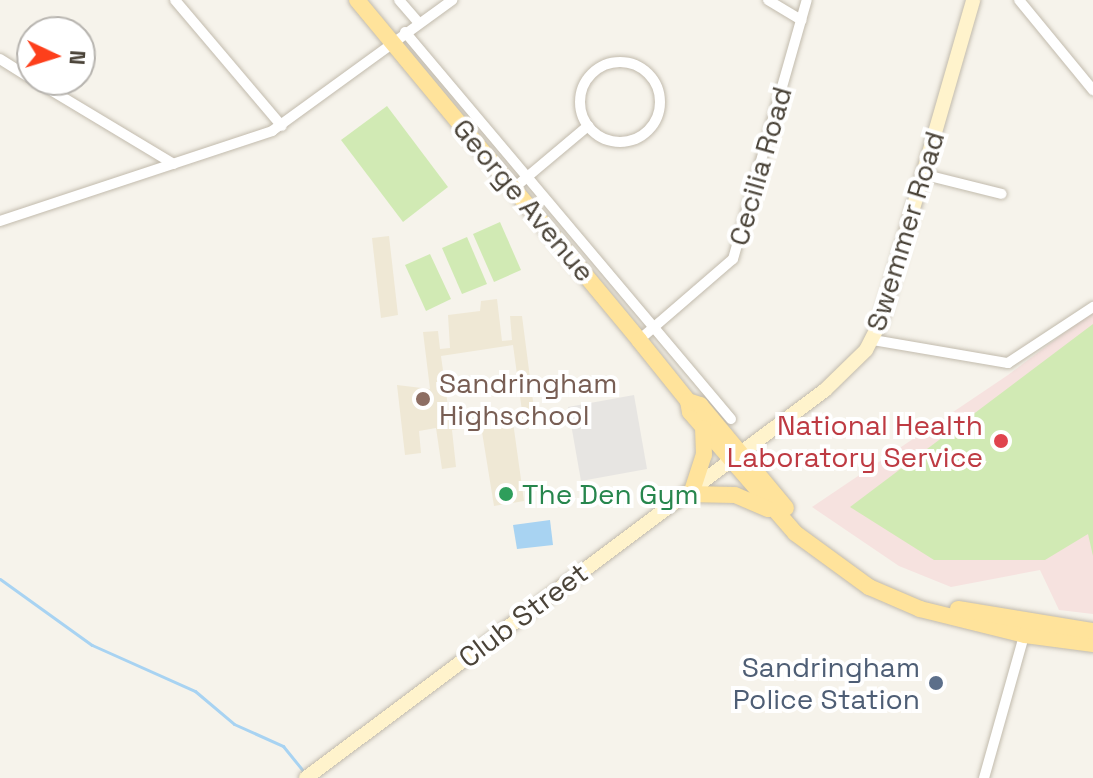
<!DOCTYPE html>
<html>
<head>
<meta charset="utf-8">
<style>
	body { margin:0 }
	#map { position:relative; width:1093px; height:778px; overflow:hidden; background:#f6f3eb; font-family:"Space Grotesk",sans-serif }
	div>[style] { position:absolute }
	.education>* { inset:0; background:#efe8d5 }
	.medical>* { inset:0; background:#f6e2df }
	.green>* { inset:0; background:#d1eab4 }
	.parking>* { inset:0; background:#e7e5e2 }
	.water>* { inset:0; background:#a8d3f2 }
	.stream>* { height:3px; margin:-1.5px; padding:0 1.5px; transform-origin:1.5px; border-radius:1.5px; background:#a8d3f2 }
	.roads { filter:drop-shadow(0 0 2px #c2bbad) drop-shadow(0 0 2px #c2bbad) }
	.street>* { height:10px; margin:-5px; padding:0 5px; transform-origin:5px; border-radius:5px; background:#fff }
	.street>.ring { margin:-5px; padding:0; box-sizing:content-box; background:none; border:10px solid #fff; border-radius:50% }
	.secondary>* { height:14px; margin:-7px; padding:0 7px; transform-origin:7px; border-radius:7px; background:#fff3cc }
	.primary>* { height:16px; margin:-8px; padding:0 8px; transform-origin:8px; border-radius:8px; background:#ffe39b }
	.dots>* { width:22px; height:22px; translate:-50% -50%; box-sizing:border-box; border:4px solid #fff; border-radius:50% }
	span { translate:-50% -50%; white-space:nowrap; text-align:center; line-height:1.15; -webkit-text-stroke:8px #fff; paint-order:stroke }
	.street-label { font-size:28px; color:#4a4338 }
	.education-label { font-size:28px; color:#785e54 }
	.left { translate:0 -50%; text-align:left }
	.health-label { font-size:28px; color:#be3a42 }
	.right { translate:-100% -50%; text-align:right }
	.leisure-label { font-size:28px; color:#27864d }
	.service-label { font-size:28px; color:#4e5e75 }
	.north { position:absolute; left:16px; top:16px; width:80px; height:80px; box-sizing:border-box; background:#fff; border:2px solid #b7b4af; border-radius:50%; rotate:94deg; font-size:22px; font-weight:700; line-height:32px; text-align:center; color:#4a4338 }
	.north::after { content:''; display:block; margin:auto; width:28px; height:36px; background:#fd3f1b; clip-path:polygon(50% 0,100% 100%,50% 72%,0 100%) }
</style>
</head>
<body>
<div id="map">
	<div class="education">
		<i style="clip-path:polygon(389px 236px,398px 315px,381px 318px,372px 238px)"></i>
		<i style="clip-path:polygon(evenodd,497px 299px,502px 341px,512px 340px,510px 316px,522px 316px,536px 424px,513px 422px,524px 501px,494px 506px,481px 426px,452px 430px,456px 467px,442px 469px,436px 428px,419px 431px,421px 453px,405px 455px,397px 385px,430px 389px,423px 332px,438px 331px,440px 349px,450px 348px,448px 315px,480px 311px,481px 301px,497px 299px,513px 345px,522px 411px,511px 413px,510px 407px,450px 421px,441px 356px,513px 345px)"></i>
	</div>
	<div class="medical">
		<i style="clip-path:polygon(1093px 311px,1093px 614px,1059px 610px,1040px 570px,951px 587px,899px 566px,812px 507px,1008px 375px)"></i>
	</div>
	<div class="green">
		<i style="clip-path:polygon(387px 106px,448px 187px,403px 222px,341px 140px)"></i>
		<i style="clip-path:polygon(500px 222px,521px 270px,494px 282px,473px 234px)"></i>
		<i style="clip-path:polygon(467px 237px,487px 284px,462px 294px,442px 248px)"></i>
		<i style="clip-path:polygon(430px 254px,451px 299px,426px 311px,405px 265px)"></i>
		<i style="clip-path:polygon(1093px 324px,1093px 556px,1088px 534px,1045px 560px,934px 560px,850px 507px)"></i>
	</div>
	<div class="parking">
		<i style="clip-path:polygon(634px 395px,647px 469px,581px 481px,568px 407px)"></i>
	</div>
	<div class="water">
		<i style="clip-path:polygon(550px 520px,553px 545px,517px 549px,513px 525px)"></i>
	</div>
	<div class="stream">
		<i style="left:0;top:579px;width:113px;rotate:35.7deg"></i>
		<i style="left:92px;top:645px;width:113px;rotate:24.1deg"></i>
		<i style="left:195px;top:691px;width:51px;rotate:40.2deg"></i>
		<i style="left:234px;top:724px;width:54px;rotate:24.2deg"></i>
		<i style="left:283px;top:746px;width:33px;rotate:51deg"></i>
	</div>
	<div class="roads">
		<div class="street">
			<i style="left:175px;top:0;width:165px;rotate:49.7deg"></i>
			<i style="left:399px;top:0;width:30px;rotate:49deg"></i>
			<i style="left:768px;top:0;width:39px;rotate:31deg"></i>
			<i style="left:1019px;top:0;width:117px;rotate:50.6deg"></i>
			<i style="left:405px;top:32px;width:506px;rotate:49.89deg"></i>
			<i style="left:0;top:59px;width:38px;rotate:32deg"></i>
			<i class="ring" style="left:580px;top:62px;width:70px;height:70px"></i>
			<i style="left:34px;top:80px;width:163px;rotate:31deg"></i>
			<i style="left:922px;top:174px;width:82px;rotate:14deg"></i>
			<i style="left:514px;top:188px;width:97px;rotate:-40deg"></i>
			<i style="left:0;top:221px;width:287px;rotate:-18.3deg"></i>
			<i style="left:272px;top:131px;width:223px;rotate:-36deg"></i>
			<i style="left:639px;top:340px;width:124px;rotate:-40.8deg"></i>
			<i style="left:733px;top:259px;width:269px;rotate:-74.1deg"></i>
			<i style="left:873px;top:340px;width:137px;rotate:9.7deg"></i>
			<i style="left:1008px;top:363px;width:102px;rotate:-33.4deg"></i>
			<i style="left:984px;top:778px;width:152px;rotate:-74.3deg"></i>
		</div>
		<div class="secondary">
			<i style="left:306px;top:778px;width:648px;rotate:-36.78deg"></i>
			<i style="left:825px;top:390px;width:57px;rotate:-44.3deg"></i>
			<i style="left:866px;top:350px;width:30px;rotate:-63deg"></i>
			<i style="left:880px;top:323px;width:336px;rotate:-73.9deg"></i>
		</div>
		<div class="primary">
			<i style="left:357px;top:0;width:442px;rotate:50.3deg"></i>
			<i style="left:639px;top:340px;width:78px;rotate:51.2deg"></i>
			<i style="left:688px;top:401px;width:11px;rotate:80deg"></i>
			<i style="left:690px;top:412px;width:160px;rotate:49deg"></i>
			<i style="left:795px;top:533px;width:92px;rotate:36.1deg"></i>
			<i style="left:869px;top:587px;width:56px;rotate:23.3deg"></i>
			<i style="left:920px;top:609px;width:108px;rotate:13.9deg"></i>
			<i style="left:1025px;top:635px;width:69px;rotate:7.5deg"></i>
			<i style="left:688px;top:401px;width:13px;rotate:18deg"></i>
			<i style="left:700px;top:405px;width:134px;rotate:50.1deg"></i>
			<i style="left:693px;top:488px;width:35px;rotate:-72deg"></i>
			<i style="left:704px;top:455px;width:27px;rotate:-92deg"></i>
			<i style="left:686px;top:494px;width:49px;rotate:1.2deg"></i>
			<i style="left:735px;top:495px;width:36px;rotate:23deg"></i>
			<i style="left:958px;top:609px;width:137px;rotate:9.3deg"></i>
		</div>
	</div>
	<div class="dots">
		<i style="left:423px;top:399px;background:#8d6e63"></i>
		<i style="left:1001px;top:441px;background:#e0444e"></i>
		<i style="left:506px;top:494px;background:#2e9e5b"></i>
		<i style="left:936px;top:683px;background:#5c6f8a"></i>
	</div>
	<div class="street-label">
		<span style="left:760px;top:166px;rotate:-74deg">Cecilia Road</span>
		<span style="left:524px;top:200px;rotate:50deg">George Avenue</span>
		<span style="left:905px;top:231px;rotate:-73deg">Swemmer Road</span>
		<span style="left:523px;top:615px;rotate:-37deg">Club Street</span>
	</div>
	<div class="education-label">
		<span class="left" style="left:439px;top:399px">Sandringham<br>Highschool</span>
	</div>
	<div class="health-label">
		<span class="right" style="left:983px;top:441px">National Health<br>Laboratory Service</span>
	</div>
	<div class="leisure-label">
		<span class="left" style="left:522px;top:494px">The Den Gym</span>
	</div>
	<div class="service-label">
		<span class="right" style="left:920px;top:683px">Sandringham<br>Police Station</span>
	</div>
	<div class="north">N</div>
</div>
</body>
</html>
